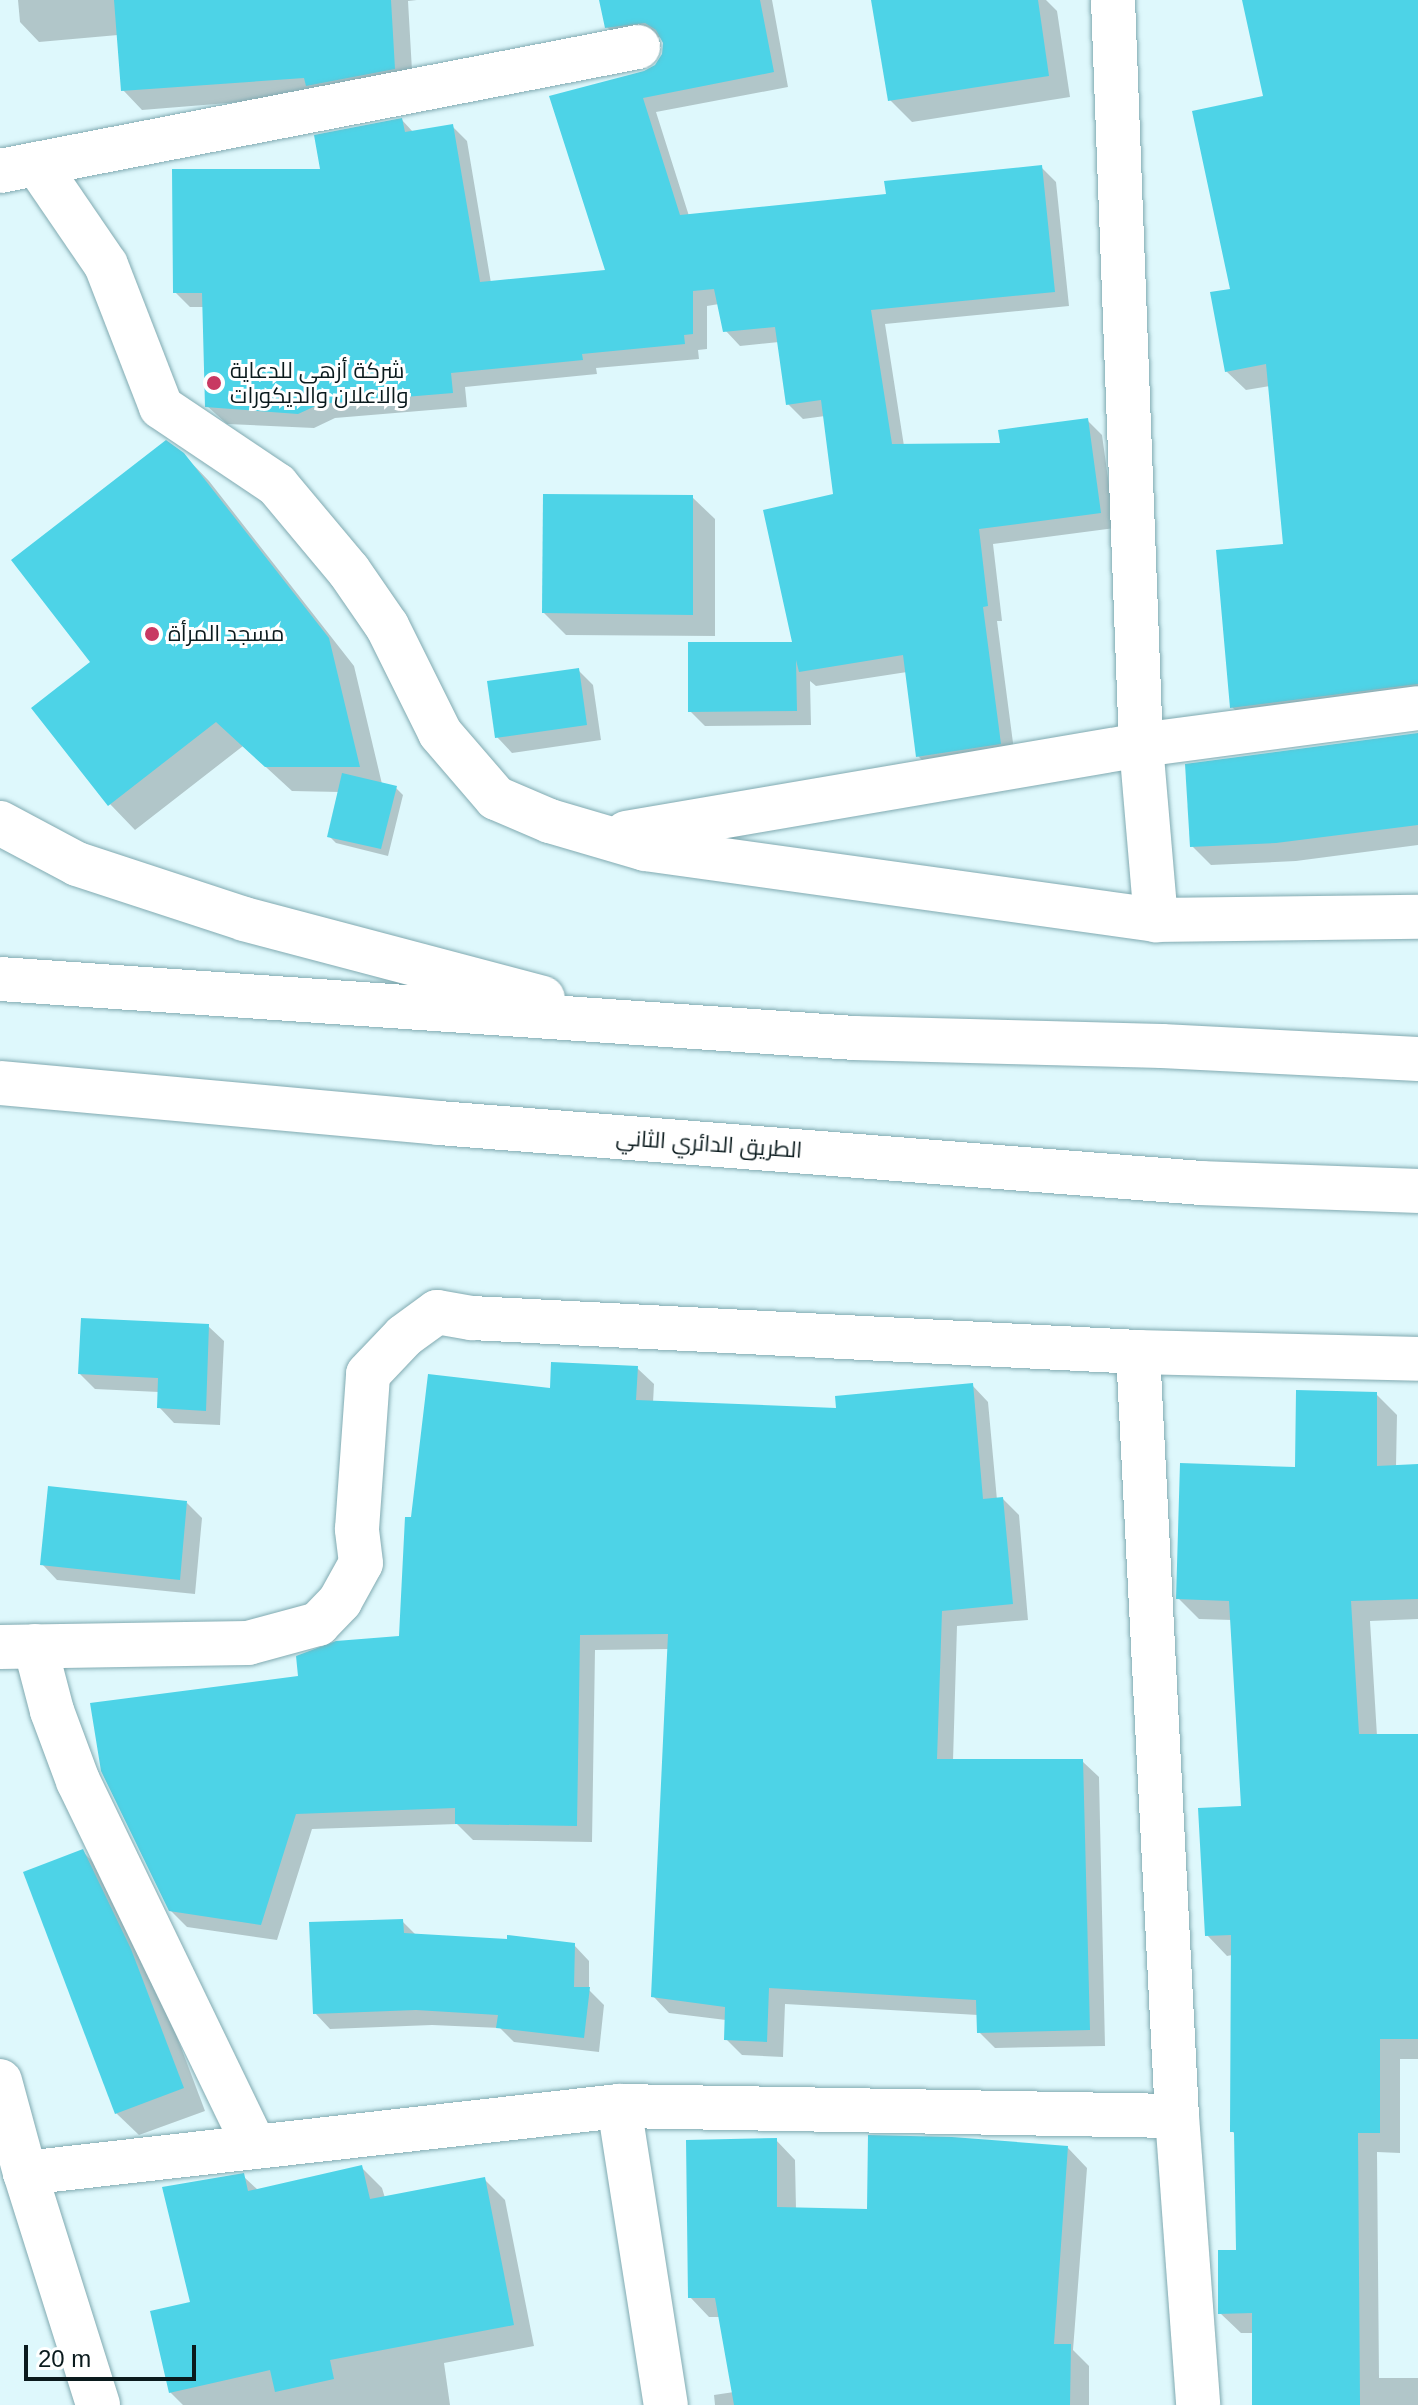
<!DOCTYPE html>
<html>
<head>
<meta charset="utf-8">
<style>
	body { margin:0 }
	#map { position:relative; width:1418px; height:2405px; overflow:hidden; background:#def8fc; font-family:Arial,Cairo,sans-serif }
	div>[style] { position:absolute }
	.shadow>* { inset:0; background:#0003 }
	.building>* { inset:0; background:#4dd3e7 }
	.roads { filter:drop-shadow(0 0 2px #81aab1) drop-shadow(0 0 2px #81aab1) }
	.street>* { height:44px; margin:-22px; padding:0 22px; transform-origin:22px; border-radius:22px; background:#fff }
	.secondary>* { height:44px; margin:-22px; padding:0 22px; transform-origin:22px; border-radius:22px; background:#fff }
	.highway>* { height:44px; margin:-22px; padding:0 22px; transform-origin:22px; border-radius:22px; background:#fff }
	.dots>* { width:22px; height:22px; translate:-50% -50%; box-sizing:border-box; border:4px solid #fff; border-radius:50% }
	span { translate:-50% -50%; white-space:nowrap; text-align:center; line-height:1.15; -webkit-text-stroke:6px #fff; paint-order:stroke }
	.poi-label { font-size:22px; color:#0a1a1d }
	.left { translate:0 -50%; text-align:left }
	.street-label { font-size:22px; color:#0a1a1d }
	.scale { position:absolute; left:24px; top:2345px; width:172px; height:36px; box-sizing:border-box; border:4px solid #0a1a1d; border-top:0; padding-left:10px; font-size:24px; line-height:28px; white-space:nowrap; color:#0a1a1d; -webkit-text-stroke:6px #fff; paint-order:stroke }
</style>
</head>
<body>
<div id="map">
	<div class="shadow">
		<i style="clip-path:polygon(18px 0,417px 0,408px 1px,413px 88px,142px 110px,123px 90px,118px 35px,39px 42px,20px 22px)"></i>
		<i style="clip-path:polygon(601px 0,772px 0,788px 87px,656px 112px,689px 216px,888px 195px,1041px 167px,1056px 182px,1069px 306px,885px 324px,904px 446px,1002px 445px,1087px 420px,1102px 435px,1115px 528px,993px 544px,1002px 621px,997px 621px,1015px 758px,933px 771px,918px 756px,907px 672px,816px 686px,810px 681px,811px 725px,705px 726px,690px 711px,794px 644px,835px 496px,825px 416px,803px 419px,788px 404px,779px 342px,740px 346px,725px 330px,719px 304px,707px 306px,707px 349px,698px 350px,699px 359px,596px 368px,597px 374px,465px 387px,467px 407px,335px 418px,314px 428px,227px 424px,207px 406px,204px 307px,190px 307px,175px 292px,323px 171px,402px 120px,413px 132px,452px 126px,467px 141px,491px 283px,608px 272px,644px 73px,656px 67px,664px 55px,665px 43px,662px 37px,622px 42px,607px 27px)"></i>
		<i style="clip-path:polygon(873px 0,1046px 0,1057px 11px,1070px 97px,912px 122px,890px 100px)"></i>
		<i style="clip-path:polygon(1244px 0,1415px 0,1418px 3px,1418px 704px,1251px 726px,1232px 707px,1285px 546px,1270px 386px,1246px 390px,1226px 371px,1232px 290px,1266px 97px)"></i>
		<i style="clip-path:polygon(183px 454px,209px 481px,354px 666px,382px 784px,396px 788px,403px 795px,388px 856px,336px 843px,329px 836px,340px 792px,292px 791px,243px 746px,135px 830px,110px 804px,93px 662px)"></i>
		<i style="clip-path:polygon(692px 497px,715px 519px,715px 636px,566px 635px,544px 613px)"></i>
		<i style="clip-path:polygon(578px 670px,593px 685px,601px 740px,512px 753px,497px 737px)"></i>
		<i style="clip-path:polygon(1418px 735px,1418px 845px,1296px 861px,1211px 865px,1192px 846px)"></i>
		<i style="clip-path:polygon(208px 1326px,224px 1341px,220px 1425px,174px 1423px,159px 1407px,159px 1392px,95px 1389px,80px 1374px)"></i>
		<i style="clip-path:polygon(637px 1368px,654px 1384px,653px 1403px,838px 1410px,972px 1385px,988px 1402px,997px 1500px,1003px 1499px,1019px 1515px,1028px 1620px,957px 1626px,953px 1761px,1082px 1761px,1099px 1777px,1105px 2046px,995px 2048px,979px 2032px,978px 2015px,785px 2004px,783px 2057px,742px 2055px,726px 2039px,726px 2020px,669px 2013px,653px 1996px,669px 1649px,595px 1650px,592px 1842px,473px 1840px,457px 1824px,312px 1829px,277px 1940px,187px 1927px,170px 1910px,300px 1678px,401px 1638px,413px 1519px,552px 1390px)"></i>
		<i style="clip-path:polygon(1376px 1394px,1397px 1415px,1396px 1467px,1418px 1466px,1418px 1619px,1370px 1621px,1377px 1736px,1418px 1736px,1418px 2059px,1400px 2059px,1400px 2153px,1377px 2152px,1379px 2378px,1418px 2378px,1418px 2405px,1254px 2405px,1254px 2333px,1241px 2333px,1220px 2313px,1238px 2252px,1236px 2135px,1232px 2131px,1232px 1955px,1227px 1956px,1207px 1935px,1244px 1808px,1232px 1620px,1199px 1619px,1178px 1598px,1297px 1469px)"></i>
		<i style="clip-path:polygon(187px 1503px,202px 1518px,195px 1594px,57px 1580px,42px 1564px)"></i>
		<i style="clip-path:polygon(83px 1852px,105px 1874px,153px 1973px,205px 2111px,139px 2135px,116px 2113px)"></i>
		<i style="clip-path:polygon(402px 1921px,417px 1936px,574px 1945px,589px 1961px,589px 1990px,604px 2005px,599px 2052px,514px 2042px,500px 2028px,432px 2025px,330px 2029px,315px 2013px)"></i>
		<i style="clip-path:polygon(776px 2140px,795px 2160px,796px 2209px,869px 2211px,1068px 2148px,1087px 2168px,1073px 2350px,1089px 2366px,1089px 2405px,715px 2405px,714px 2395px,734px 2392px,721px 2317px,709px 2317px,690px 2297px)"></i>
		<i style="clip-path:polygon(361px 2167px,382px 2188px,385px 2198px,484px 2179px,505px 2200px,534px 2346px,444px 2363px,450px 2405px,183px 2405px,170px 2392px,192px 2304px,243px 2176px,259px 2191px)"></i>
	</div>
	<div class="building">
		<i style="clip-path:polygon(114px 0,391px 0,395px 69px,306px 86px,304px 78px,121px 91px)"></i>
		<i style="clip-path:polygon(599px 0,760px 0,774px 72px,643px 98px,680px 215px,886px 194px,884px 181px,1042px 165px,1055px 292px,871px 310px,892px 444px,1000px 443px,998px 430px,1088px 418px,1101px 513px,979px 529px,988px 606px,983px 607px,1001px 744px,916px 757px,903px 655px,799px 672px,796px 660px,797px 711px,688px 712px,688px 642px,792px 642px,763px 510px,833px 494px,821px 400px,786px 405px,775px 327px,723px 332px,714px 289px,693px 291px,693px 334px,684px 335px,685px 344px,582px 354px,583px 360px,451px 373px,453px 393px,320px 404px,298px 414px,205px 407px,202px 293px,173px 293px,172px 169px,320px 169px,314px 135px,402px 118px,405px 132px,453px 124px,480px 282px,605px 270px,549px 96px,644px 71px,655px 65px,662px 54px,663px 43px,656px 30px,645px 23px,605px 28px)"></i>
		<i style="clip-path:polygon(871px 0,1038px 0,1049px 76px,888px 101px)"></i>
		<i style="clip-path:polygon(1242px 0,1418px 0,1418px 684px,1230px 708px,1216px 550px,1283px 544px,1266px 364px,1225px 372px,1210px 292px,1230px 289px,1192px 111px,1263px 96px)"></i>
		<i style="clip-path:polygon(166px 440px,184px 453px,329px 638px,360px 767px,265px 767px,216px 722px,108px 806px,31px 708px,90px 662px,11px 560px)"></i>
		<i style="clip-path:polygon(543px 494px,693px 495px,693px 615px,542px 613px)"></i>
		<i style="clip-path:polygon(579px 668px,587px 725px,495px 738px,487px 681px)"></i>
		<i style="clip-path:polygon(1418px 733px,1418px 825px,1276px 843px,1190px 847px,1185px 764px)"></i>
		<i style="clip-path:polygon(342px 773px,397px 786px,381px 849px,327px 837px)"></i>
		<i style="clip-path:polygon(81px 1318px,209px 1324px,206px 1411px,157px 1408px,158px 1378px,78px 1374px)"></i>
		<i style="clip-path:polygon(551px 1362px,638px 1366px,636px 1400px,836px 1408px,835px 1396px,973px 1383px,983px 1499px,1003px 1497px,1013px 1604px,942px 1611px,937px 1759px,1083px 1759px,1090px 2030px,977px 2033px,976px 2000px,769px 1988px,767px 2042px,724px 2040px,725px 2007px,651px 1997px,668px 1634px,580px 1635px,577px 1826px,455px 1824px,455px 1808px,296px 1814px,261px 1925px,169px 1911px,101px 1771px,90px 1703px,298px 1676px,296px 1656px,336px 1641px,399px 1636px,405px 1517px,411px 1517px,428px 1374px,550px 1388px)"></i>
		<i style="clip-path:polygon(1296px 1390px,1377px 1392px,1377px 1466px,1418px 1464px,1418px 1599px,1351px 1601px,1359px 1734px,1418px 1734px,1418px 2039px,1380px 2039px,1380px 2133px,1358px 2133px,1360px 2405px,1252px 2405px,1252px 2313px,1218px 2314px,1218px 2250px,1236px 2250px,1234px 2132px,1230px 2132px,1231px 1935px,1205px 1936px,1198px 1808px,1241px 1806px,1229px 1601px,1176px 1599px,1180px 1463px,1295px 1467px)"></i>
		<i style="clip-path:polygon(48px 1486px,187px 1501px,180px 1580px,40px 1565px)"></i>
		<i style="clip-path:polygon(83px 1849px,131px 1949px,184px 2088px,115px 2114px,23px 1872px)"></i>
		<i style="clip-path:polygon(403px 1919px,404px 1933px,507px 1939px,507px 1935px,575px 1943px,574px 1987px,590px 1987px,584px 2038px,496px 2028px,498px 2015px,416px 2010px,313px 2014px,309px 1922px)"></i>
		<i style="clip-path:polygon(868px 2135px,952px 2137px,1068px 2146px,1054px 2344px,1071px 2344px,1070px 2405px,734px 2405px,715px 2298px,688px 2298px,686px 2140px,777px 2138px,777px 2207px,867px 2209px)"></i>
		<i style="clip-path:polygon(362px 2165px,370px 2199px,485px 2177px,514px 2325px,330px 2360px,334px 2379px,275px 2392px,270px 2370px,169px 2393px,150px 2311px,190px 2302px,162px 2187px,244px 2173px,248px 2191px)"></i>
	</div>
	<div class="roads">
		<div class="street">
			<i style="left:1113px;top:0;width:746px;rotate:87.85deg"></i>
			<i style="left:1141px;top:745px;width:176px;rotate:85.1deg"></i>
			<i style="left:37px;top:164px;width:122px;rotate:55.7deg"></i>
			<i style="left:106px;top:265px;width:152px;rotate:68.8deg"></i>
			<i style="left:161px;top:407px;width:140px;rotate:33.9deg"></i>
			<i style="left:277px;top:485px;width:112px;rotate:50.1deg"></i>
			<i style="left:349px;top:571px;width:67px;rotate:55.4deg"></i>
			<i style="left:387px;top:626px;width:119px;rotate:63.6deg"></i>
			<i style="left:440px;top:733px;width:86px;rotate:49.3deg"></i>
			<i style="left:496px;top:798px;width:59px;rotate:23.1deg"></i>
			<i style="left:550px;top:821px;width:99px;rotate:16.4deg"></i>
			<i style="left:645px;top:849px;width:516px;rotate:7.91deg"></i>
			<i style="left:1156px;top:920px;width:262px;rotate:-0.7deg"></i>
			<i style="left:0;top:171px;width:650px;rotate:-11deg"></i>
			<i style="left:626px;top:833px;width:522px;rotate:-9.7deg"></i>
			<i style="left:1141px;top:745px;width:279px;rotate:-7.6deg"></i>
			<i style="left:1138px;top:1352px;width:765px;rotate:87.08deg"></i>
			<i style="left:1177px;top:2116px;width:290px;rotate:85.8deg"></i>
			<i style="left:35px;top:1646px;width:67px;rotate:75.3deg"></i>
			<i style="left:52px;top:1711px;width:75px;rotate:69.6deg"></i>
			<i style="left:78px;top:1781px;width:404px;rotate:64.2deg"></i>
			<i style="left:0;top:1647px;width:248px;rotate:-0.9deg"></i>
			<i style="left:248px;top:1643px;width:73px;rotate:-15.2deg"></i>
			<i style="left:318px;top:1624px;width:32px;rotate:-46deg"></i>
			<i style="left:340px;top:1601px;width:43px;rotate:-61.1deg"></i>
			<i style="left:361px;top:1563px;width:34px;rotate:-97deg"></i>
			<i style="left:357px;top:1529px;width:155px;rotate:-85.9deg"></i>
			<i style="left:368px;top:1374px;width:52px;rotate:-46.5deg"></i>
			<i style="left:404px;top:1336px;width:41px;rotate:-36deg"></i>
			<i style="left:437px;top:1312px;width:36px;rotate:10deg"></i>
			<i style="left:472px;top:1318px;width:667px;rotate:2.92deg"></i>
			<i style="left:1138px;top:1352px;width:280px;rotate:1.4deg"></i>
			<i style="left:619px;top:2106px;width:558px;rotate:1.03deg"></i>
			<i style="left:25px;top:2173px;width:598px;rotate:-6.44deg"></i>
			<i style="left:619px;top:2106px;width:303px;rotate:81.1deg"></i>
		</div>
		<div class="secondary">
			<i style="left:0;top:2081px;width:95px;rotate:74.8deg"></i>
			<i style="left:25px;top:2173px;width:243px;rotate:72.5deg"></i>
		</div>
		<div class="highway">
			<i style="left:0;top:823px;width:87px;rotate:28deg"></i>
			<i style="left:77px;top:864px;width:176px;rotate:18.2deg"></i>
			<i style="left:244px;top:919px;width:309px;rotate:14.8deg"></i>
			<i style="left:0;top:979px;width:856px;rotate:3.95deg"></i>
			<i style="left:854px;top:1038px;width:308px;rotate:1.5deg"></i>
			<i style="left:1162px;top:1046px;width:256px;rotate:2.9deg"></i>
			<i style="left:0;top:1083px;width:441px;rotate:5.2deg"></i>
			<i style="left:439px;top:1123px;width:764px;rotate:4.5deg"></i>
			<i style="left:1201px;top:1183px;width:217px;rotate:2.1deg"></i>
		</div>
	</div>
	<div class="dots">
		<i style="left:214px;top:383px;background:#c83962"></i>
		<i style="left:152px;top:634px;background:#c83962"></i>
	</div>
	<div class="poi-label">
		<span class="left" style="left:230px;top:383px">شركة أزهى للدعاية<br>والاعلان والديكورات</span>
		<span class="left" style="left:168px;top:634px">مسجد المرأة</span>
	</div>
	<div class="street-label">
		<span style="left:709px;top:1144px;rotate:4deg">الطريق الدائري الثاني</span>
	</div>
	<div class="scale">20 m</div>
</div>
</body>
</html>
